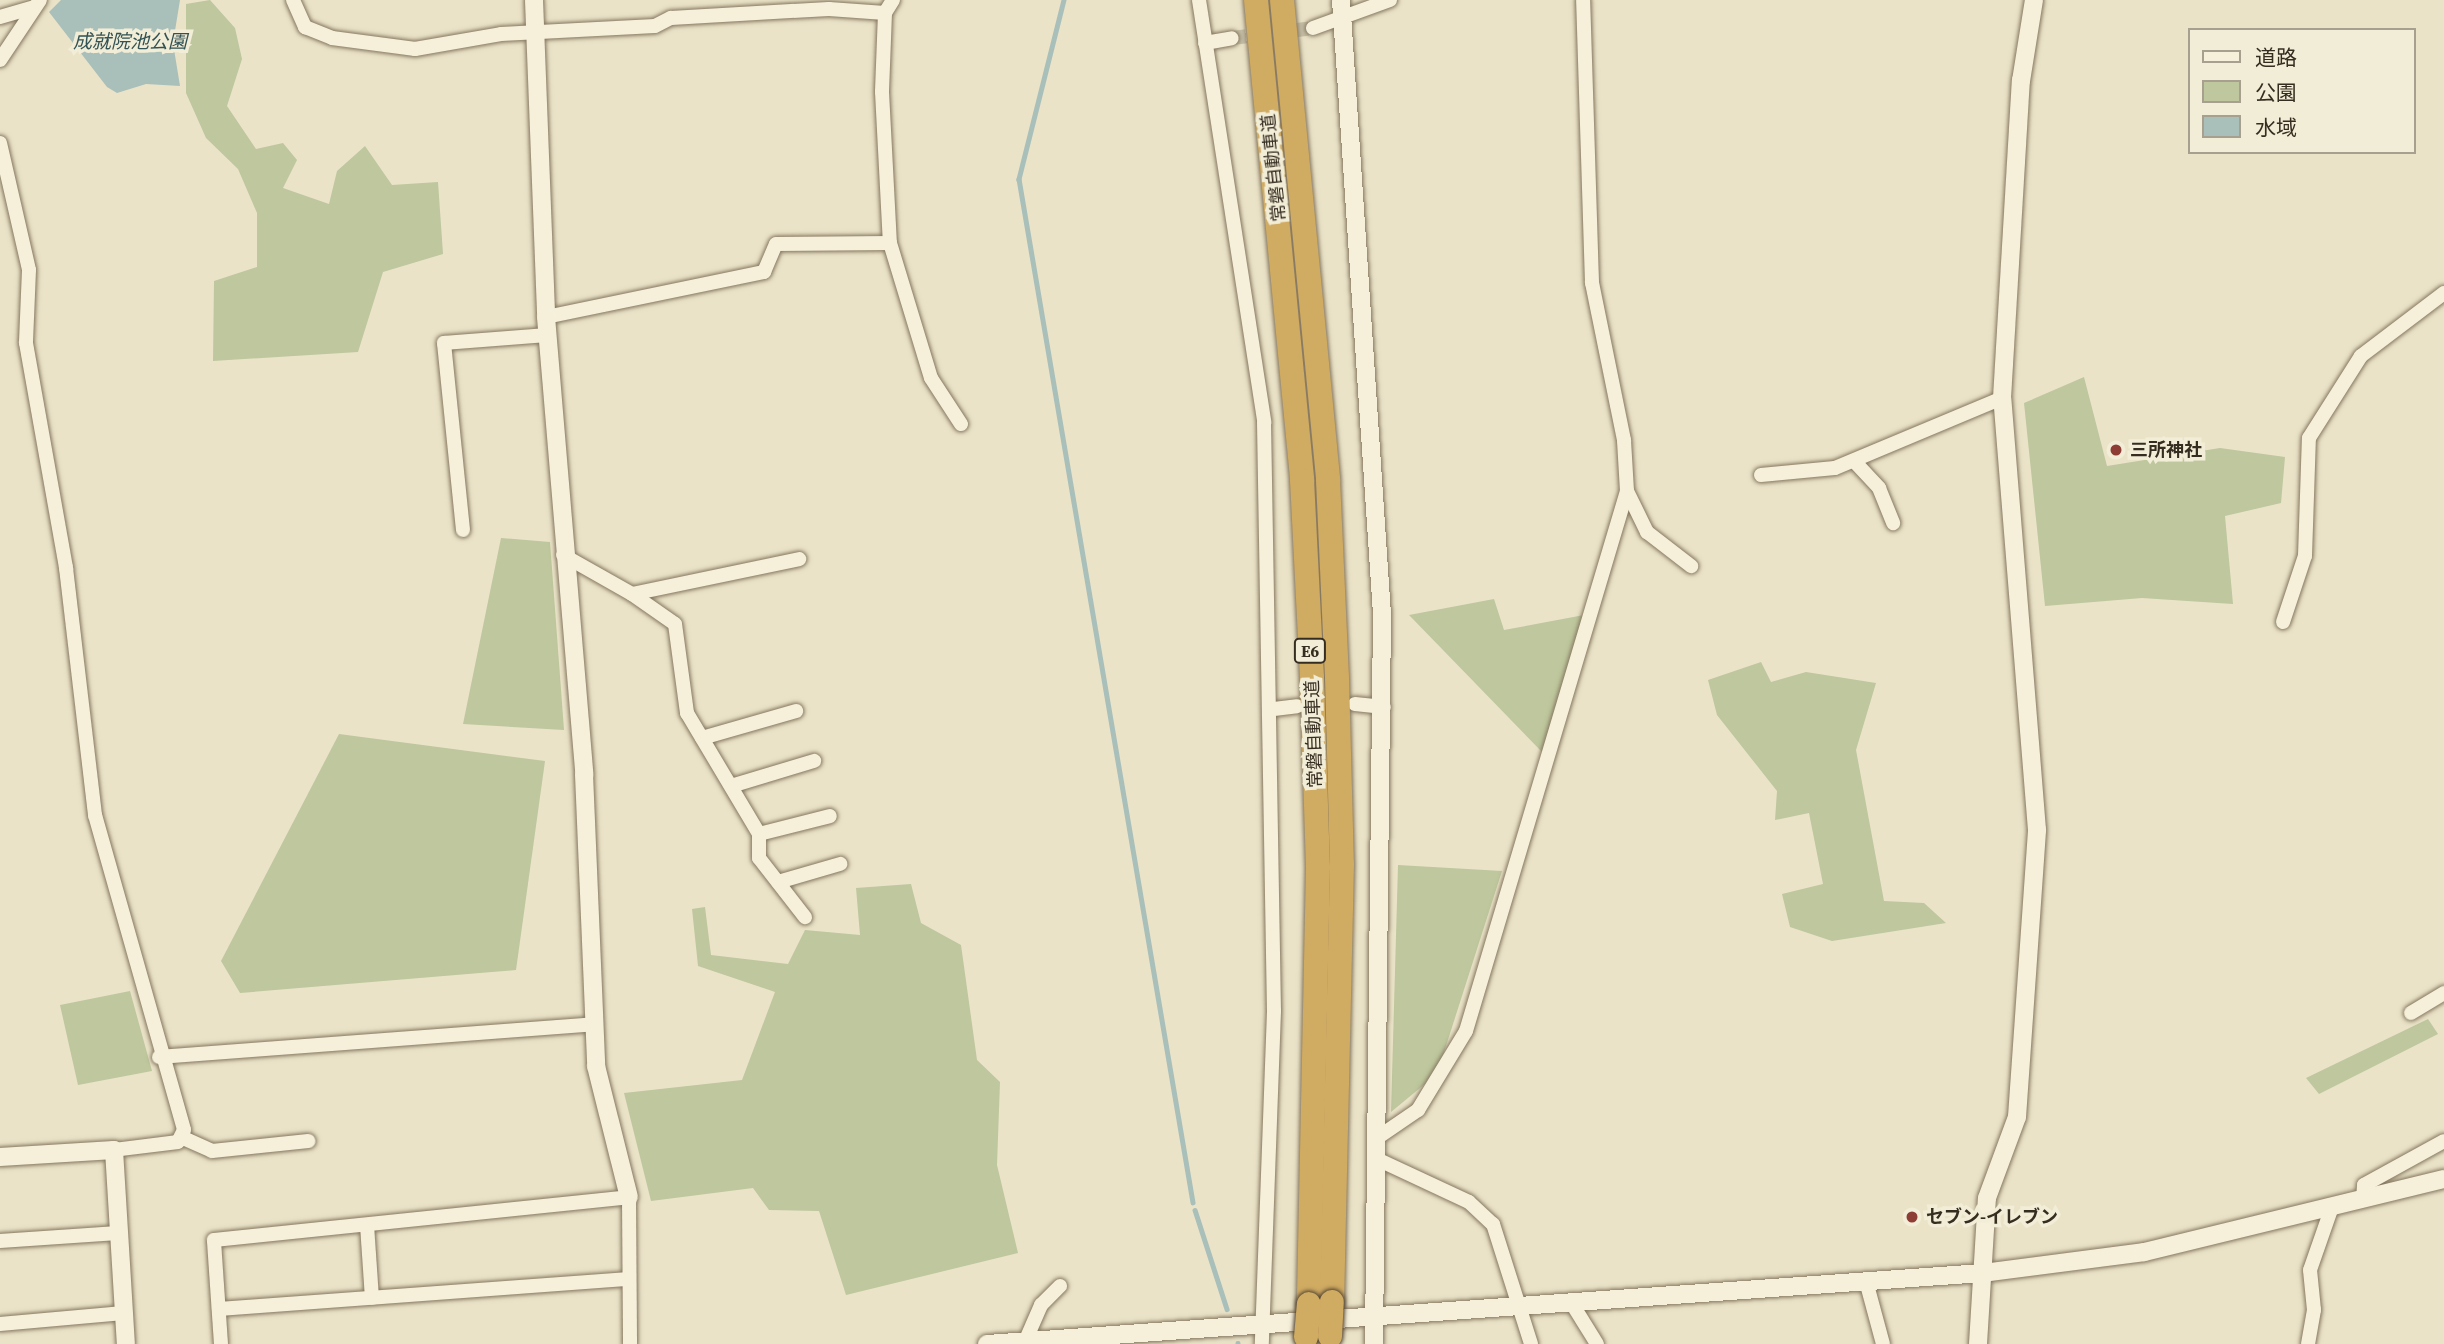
<!DOCTYPE html>
<html>
<head>
<meta charset="utf-8">
<style>
	body { margin:0 }
	#map { position:relative; width:2444px; height:1344px; overflow:hidden; background:#eae3c8; font-family:"Source Serif 4","Noto Sans JP",serif }
	div>[style] { position:absolute }
	.green>* { inset:0; background:#bec79d }
	.water>* { inset:0; background:#a9bfba }
	.stream>* { height:4.5px; margin:-2.25px; padding:0 2.25px; transform-origin:2.25px; border-radius:2.25px; background:#a9bfba }
	.minor-tunnel>* { height:14px; margin-top:-7px; transform-origin:0; background:repeating-linear-gradient(90deg,#c6bfa7 0 14px,transparent 0 21px) }
	.roads { filter:drop-shadow(0 0 2px #85775f) drop-shadow(0 0 2px #85775f) }
	.minor>* { height:14px; margin:-7px; padding:0 7px; transform-origin:7px; border-radius:7px; background:#f6f0db }
	.tertiary>* { height:18px; margin:-9px; padding:0 9px; transform-origin:9px; border-radius:9px; background:#f6f0db }
	.motorway>* { height:24px; margin:-12px; padding:0 12px; transform-origin:12px; border-radius:12px; background:#d0ab62 }
	.bridges { filter:drop-shadow(0 0 2px #534533) drop-shadow(0 0 2px #534533) }
	.motorway-bridge>* { height:24px; margin:-12px; padding:0 12px; transform-origin:12px; border-radius:12px; background:#d0ab62 }
	.dots>* { width:19px; height:19px; translate:-50% -50%; box-sizing:border-box; border:4px solid #f2edd7; border-radius:50% }
	span { translate:-50% -50%; white-space:nowrap; text-align:center; line-height:1.15; -webkit-text-stroke:7px #f2edd7; paint-order:stroke }
	.shield-label span { padding:2px 5px; background:#f2edd7; border:2px solid; border-radius:5px; -webkit-text-stroke-width:0 }
	.shield-label { font-size:16px; color:#362d21; font-weight:700 }
	.street-label { font-size:18px; color:#362d21 }
	.poi-label { font-size:18px; color:#362d21; font-weight:700 }
	.left { translate:0 -50%; text-align:left }
	.water-label { font-size:19px; color:#325355; font-style:italic }
	.legend { position:absolute; left:2188px; top:28px; width:228px; height:126px; box-sizing:border-box; background:#f2edd7; border:2px solid #a7a08e; margin:0; padding:9px 12px; list-style:none; font-size:21px; color:#362d21 }
	.legend li { display:flex; align-items:center; gap:14px; height:35px }
	.legend b { width:35px; border:2px solid #a7a08e }
</style>
</head>
<body>
<div id="map">
	<div class="green">
		<i style="clip-path:polygon(210px 0,235px 28px,242px 59px,227px 106px,256px 149px,283px 143px,297px 160px,283px 188px,329px 204px,337px 171px,365px 146px,392px 185px,438px 182px,443px 254px,383px 272px,358px 352px,213px 361px,214px 281px,257px 267px,257px 213px,238px 169px,206px 138px,186px 93px,186px 4px)"></i>
		<i style="clip-path:polygon(2084px 377px,2107px 466px,2220px 448px,2285px 457px,2281px 503px,2225px 516px,2233px 604px,2142px 598px,2045px 606px,2024px 403px)"></i>
		<i style="clip-path:polygon(501px 538px,550px 542px,564px 730px,463px 724px)"></i>
		<i style="clip-path:polygon(1494px 599px,1504px 630px,1584px 615px,1542px 752px,1409px 615px)"></i>
		<i style="clip-path:polygon(1761px 662px,1771px 682px,1806px 672px,1876px 683px,1856px 750px,1884px 901px,1924px 903px,1946px 923px,1832px 941px,1790px 927px,1782px 894px,1823px 884px,1809px 813px,1775px 820px,1777px 791px,1717px 715px,1708px 680px)"></i>
		<i style="clip-path:polygon(339px 734px,545px 761px,516px 970px,240px 993px,221px 961px)"></i>
		<i style="clip-path:polygon(1398px 865px,1502px 871px,1437px 1074px,1391px 1112px)"></i>
		<i style="clip-path:polygon(911px 884px,921px 923px,961px 945px,977px 1060px,1000px 1082px,997px 1165px,1018px 1253px,846px 1295px,819px 1211px,769px 1210px,753px 1188px,651px 1201px,624px 1093px,742px 1080px,775px 992px,698px 966px,692px 909px,705px 907px,711px 955px,788px 964px,805px 930px,860px 935px,856px 888px)"></i>
		<i style="clip-path:polygon(130px 991px,152px 1071px,78px 1085px,60px 1005px)"></i>
		<i style="clip-path:polygon(2428px 1019px,2438px 1034px,2319px 1094px,2306px 1078px)"></i>
	</div>
	<div class="water">
		<i style="clip-path:polygon(61px 0,180px 0,173px 43px,180px 86px,146px 84px,117px 93px,107px 87px,49px 12px)"></i>
	</div>
	<div class="stream">
		<i style="left:1064px;top:0;width:185px;rotate:104.1deg"></i>
		<i style="left:1019px;top:179px;width:1038px;rotate:80.35deg"></i>
		<i style="left:1195px;top:1210px;width:104px;rotate:72.1deg"></i>
		<i style="left:1238px;top:1343px;width:1px;rotate:90deg"></i>
	</div>
	<div class="minor-tunnel">
		<i style="left:1232px;top:38px;width:82px;rotate:-7deg"></i>
	</div>
	<div class="roads">
		<div class="minor">
			<i style="left:293px;top:0;width:30px;rotate:66deg"></i>
			<i style="left:305px;top:27px;width:29px;rotate:22deg"></i>
			<i style="left:332px;top:38px;width:84px;rotate:7.5deg"></i>
			<i style="left:415px;top:49px;width:87px;rotate:-9.9deg"></i>
			<i style="left:501px;top:34px;width:154px;rotate:-3deg"></i>
			<i style="left:655px;top:26px;width:18px;rotate:-27deg"></i>
			<i style="left:671px;top:18px;width:158px;rotate:-3.3deg"></i>
			<i style="left:829px;top:9px;width:56px;rotate:4.1deg"></i>
			<i style="left:893px;top:0;width:15px;rotate:122deg"></i>
			<i style="left:885px;top:13px;width:79px;rotate:92.2deg"></i>
			<i style="left:882px;top:92px;width:151px;rotate:87deg"></i>
			<i style="left:890px;top:243px;width:141px;rotate:73.1deg"></i>
			<i style="left:931px;top:378px;width:55px;rotate:56.9deg"></i>
			<i style="left:1199px;top:0;width:427px;rotate:81.2deg"></i>
			<i style="left:1264px;top:422px;width:589px;rotate:89.03deg"></i>
			<i style="left:1274px;top:1011px;width:333px;rotate:92.1deg"></i>
			<i style="left:0;top:17px;width:35px;rotate:-16deg"></i>
			<i style="left:1313px;top:28px;width:82px;rotate:-20deg"></i>
			<i style="left:1205px;top:43px;width:27px;rotate:-10deg"></i>
			<i style="left:0;top:60px;width:72px;rotate:-56.3deg"></i>
			<i style="left:0;top:143px;width:130px;rotate:77.1deg"></i>
			<i style="left:29px;top:270px;width:73px;rotate:92.4deg"></i>
			<i style="left:26px;top:343px;width:229px;rotate:79.9deg"></i>
			<i style="left:66px;top:568px;width:249px;rotate:83.3deg"></i>
			<i style="left:95px;top:815px;width:327px;rotate:74.2deg"></i>
			<i style="left:184px;top:1130px;width:13px;rotate:117deg"></i>
			<i style="left:178px;top:1142px;width:64px;rotate:172.9deg"></i>
			<i style="left:546px;top:317px;width:223px;rotate:-11.7deg"></i>
			<i style="left:764px;top:272px;width:30px;rotate:-67deg"></i>
			<i style="left:776px;top:244px;width:114px;rotate:-0.5deg"></i>
			<i style="left:1854px;top:461px;width:37px;rotate:47deg"></i>
			<i style="left:1879px;top:488px;width:38px;rotate:68deg"></i>
			<i style="left:1761px;top:475px;width:74px;rotate:-5.4deg"></i>
			<i style="left:1835px;top:468px;width:181px;rotate:-22.7deg"></i>
			<i style="left:1627px;top:491px;width:46px;rotate:64deg"></i>
			<i style="left:1647px;top:532px;width:56px;rotate:37.7deg"></i>
			<i style="left:463px;top:530px;width:188px;rotate:-95.8deg"></i>
			<i style="left:444px;top:343px;width:103px;rotate:-4.4deg"></i>
			<i style="left:563px;top:555px;width:79px;rotate:29.5deg"></i>
			<i style="left:632px;top:594px;width:171px;rotate:-11.8deg"></i>
			<i style="left:632px;top:594px;width:52px;rotate:34.9deg"></i>
			<i style="left:675px;top:624px;width:90px;rotate:82.3deg"></i>
			<i style="left:687px;top:713px;width:141px;rotate:59.2deg"></i>
			<i style="left:759px;top:834px;width:24px;rotate:90deg"></i>
			<i style="left:759px;top:858px;width:75px;rotate:52.1deg"></i>
			<i style="left:2283px;top:622px;width:70px;rotate:-71.6deg"></i>
			<i style="left:2305px;top:556px;width:118px;rotate:-88.1deg"></i>
			<i style="left:2309px;top:438px;width:97px;rotate:-57.6deg"></i>
			<i style="left:2361px;top:356px;width:104px;rotate:-37.2deg"></i>
			<i style="left:1355px;top:704px;width:29px;rotate:6deg"></i>
			<i style="left:1274px;top:709px;width:23px;rotate:-7deg"></i>
			<i style="left:702px;top:738px;width:98px;rotate:-16deg"></i>
			<i style="left:731px;top:786px;width:87px;rotate:-16.8deg"></i>
			<i style="left:759px;top:834px;width:73px;rotate:-14.2deg"></i>
			<i style="left:778px;top:882px;width:65px;rotate:-16.2deg"></i>
			<i style="left:2411px;top:1013px;width:39px;rotate:-31deg"></i>
			<i style="left:159px;top:1057px;width:436px;rotate:-4.3deg"></i>
			<i style="left:181px;top:1137px;width:34px;rotate:24deg"></i>
			<i style="left:212px;top:1151px;width:97px;rotate:-5.9deg"></i>
			<i style="left:1377px;top:1138px;width:50px;rotate:-34.3deg"></i>
			<i style="left:1418px;top:1110px;width:92px;rotate:-58.7deg"></i>
			<i style="left:1466px;top:1031px;width:563px;rotate:-73.4deg"></i>
			<i style="left:1627px;top:491px;width:51px;rotate:-93.4deg"></i>
			<i style="left:1624px;top:440px;width:160px;rotate:-101.5deg"></i>
			<i style="left:1592px;top:283px;width:283px;rotate:-91.8deg"></i>
			<i style="left:1379px;top:1160px;width:99px;rotate:25deg"></i>
			<i style="left:1469px;top:1202px;width:33px;rotate:43deg"></i>
			<i style="left:1493px;top:1224px;width:126px;rotate:72.4deg"></i>
			<i style="left:2363px;top:1200px;width:15px;rotate:-86deg"></i>
			<i style="left:2364px;top:1185px;width:91px;rotate:-28.8deg"></i>
			<i style="left:367px;top:1225px;width:73px;rotate:86.1deg"></i>
			<i style="left:0;top:1241px;width:118px;rotate:-3.9deg"></i>
			<i style="left:1866px;top:1281px;width:65px;rotate:74.9deg"></i>
			<i style="left:1571px;top:1302px;width:49px;rotate:58.2deg"></i>
			<i style="left:219px;top:1309px;width:411px;rotate:-4.2deg"></i>
			<i style="left:0;top:1324px;width:124px;rotate:-5.1deg"></i>
			<i style="left:221px;top:1344px;width:104px;rotate:-93.9deg"></i>
			<i style="left:214px;top:1240px;width:417px;rotate:-5.9deg"></i>
			<i style="left:629px;top:1197px;width:147px;rotate:89.6deg"></i>
			<i style="left:1024px;top:1344px;width:43px;rotate:-66.4deg"></i>
			<i style="left:1041px;top:1305px;width:27px;rotate:-45deg"></i>
			<i style="left:2308px;top:1344px;width:35px;rotate:-80deg"></i>
			<i style="left:2314px;top:1310px;width:40px;rotate:-95.7deg"></i>
			<i style="left:2310px;top:1270px;width:67px;rotate:-70.8deg"></i>
		</div>
		<div class="tertiary">
			<i style="left:534px;top:0;width:317px;rotate:87.8deg"></i>
			<i style="left:546px;top:317px;width:459px;rotate:85.2deg"></i>
			<i style="left:584px;top:774px;width:292px;rotate:87.6deg"></i>
			<i style="left:596px;top:1066px;width:135px;rotate:75.9deg"></i>
			<i style="left:1341px;top:0;width:615px;rotate:86.18deg"></i>
			<i style="left:1382px;top:614px;width:730px;rotate:90.63deg"></i>
			<i style="left:0;top:1157px;width:114px;rotate:-3.5deg"></i>
			<i style="left:114px;top:1150px;width:194px;rotate:86.5deg"></i>
			<i style="left:987px;top:1344px;width:999px;rotate:-4.08deg"></i>
			<i style="left:1983px;top:1273px;width:162px;rotate:-7.4deg"></i>
			<i style="left:2144px;top:1252px;width:309px;rotate:-13.7deg"></i>
			<i style="left:1978px;top:1344px;width:146px;rotate:-86.5deg"></i>
			<i style="left:1987px;top:1198px;width:86px;rotate:-69.7deg"></i>
			<i style="left:2017px;top:1117px;width:288px;rotate:-86deg"></i>
			<i style="left:2037px;top:830px;width:433px;rotate:-94.6deg"></i>
			<i style="left:2002px;top:398px;width:318px;rotate:-86.6deg"></i>
			<i style="left:2021px;top:81px;width:82px;rotate:-80.9deg"></i>
		</div>
		<div class="motorway">
			<i style="left:1256px;top:0;width:482px;rotate:84.5deg"></i>
			<i style="left:1302px;top:480px;width:198px;rotate:87.1deg"></i>
			<i style="left:1312px;top:678px;width:189px;rotate:88.2deg"></i>
			<i style="left:1318px;top:867px;width:437px;rotate:91.2deg"></i>
			<i style="left:1282px;top:0;width:482px;rotate:84.5deg"></i>
			<i style="left:1328px;top:480px;width:197px;rotate:87.4deg"></i>
			<i style="left:1337px;top:677px;width:187px;rotate:88.5deg"></i>
			<i style="left:1342px;top:864px;width:438px;rotate:91.3deg"></i>
		</div>
	</div>
	<div class="bridges">
		<div class="motorway-bridge">
			<i style="left:1330px;top:1336px;width:34px;rotate:-87deg"></i>
			<i style="left:1306px;top:1337px;width:33px;rotate:-85deg"></i>
		</div>
	</div>
	<div class="dots">
		<i style="left:2116px;top:450px;background:#8e3d35"></i>
		<i style="left:1912px;top:1217px;background:#8e3d35"></i>
	</div>
	<div class="shield-label">
		<span style="left:1310px;top:651px">E6</span>
	</div>
	<div class="street-label">
		<span style="left:1274px;top:168px;rotate:-96deg">常磐自動車道</span>
		<span style="left:1314px;top:734px;rotate:-92deg">常磐自動車道</span>
	</div>
	<div class="poi-label">
		<span class="left" style="left:2130px;top:450px">三所神社</span>
		<span class="left" style="left:1926px;top:1217px">セブン-イレブン</span>
	</div>
	<div class="water-label">
		<span style="left:130px;top:42px">成就院池公園</span>
	</div>
	<ul class="legend">
	<li><b style="height:9px;background:#f6f0db"></b>道路</li>
	<li><b style="height:19px;background:#bec79d"></b>公園</li>
	<li><b style="height:19px;background:#a9bfba"></b>水域</li>
	</ul>
</div>
</body>
</html>
